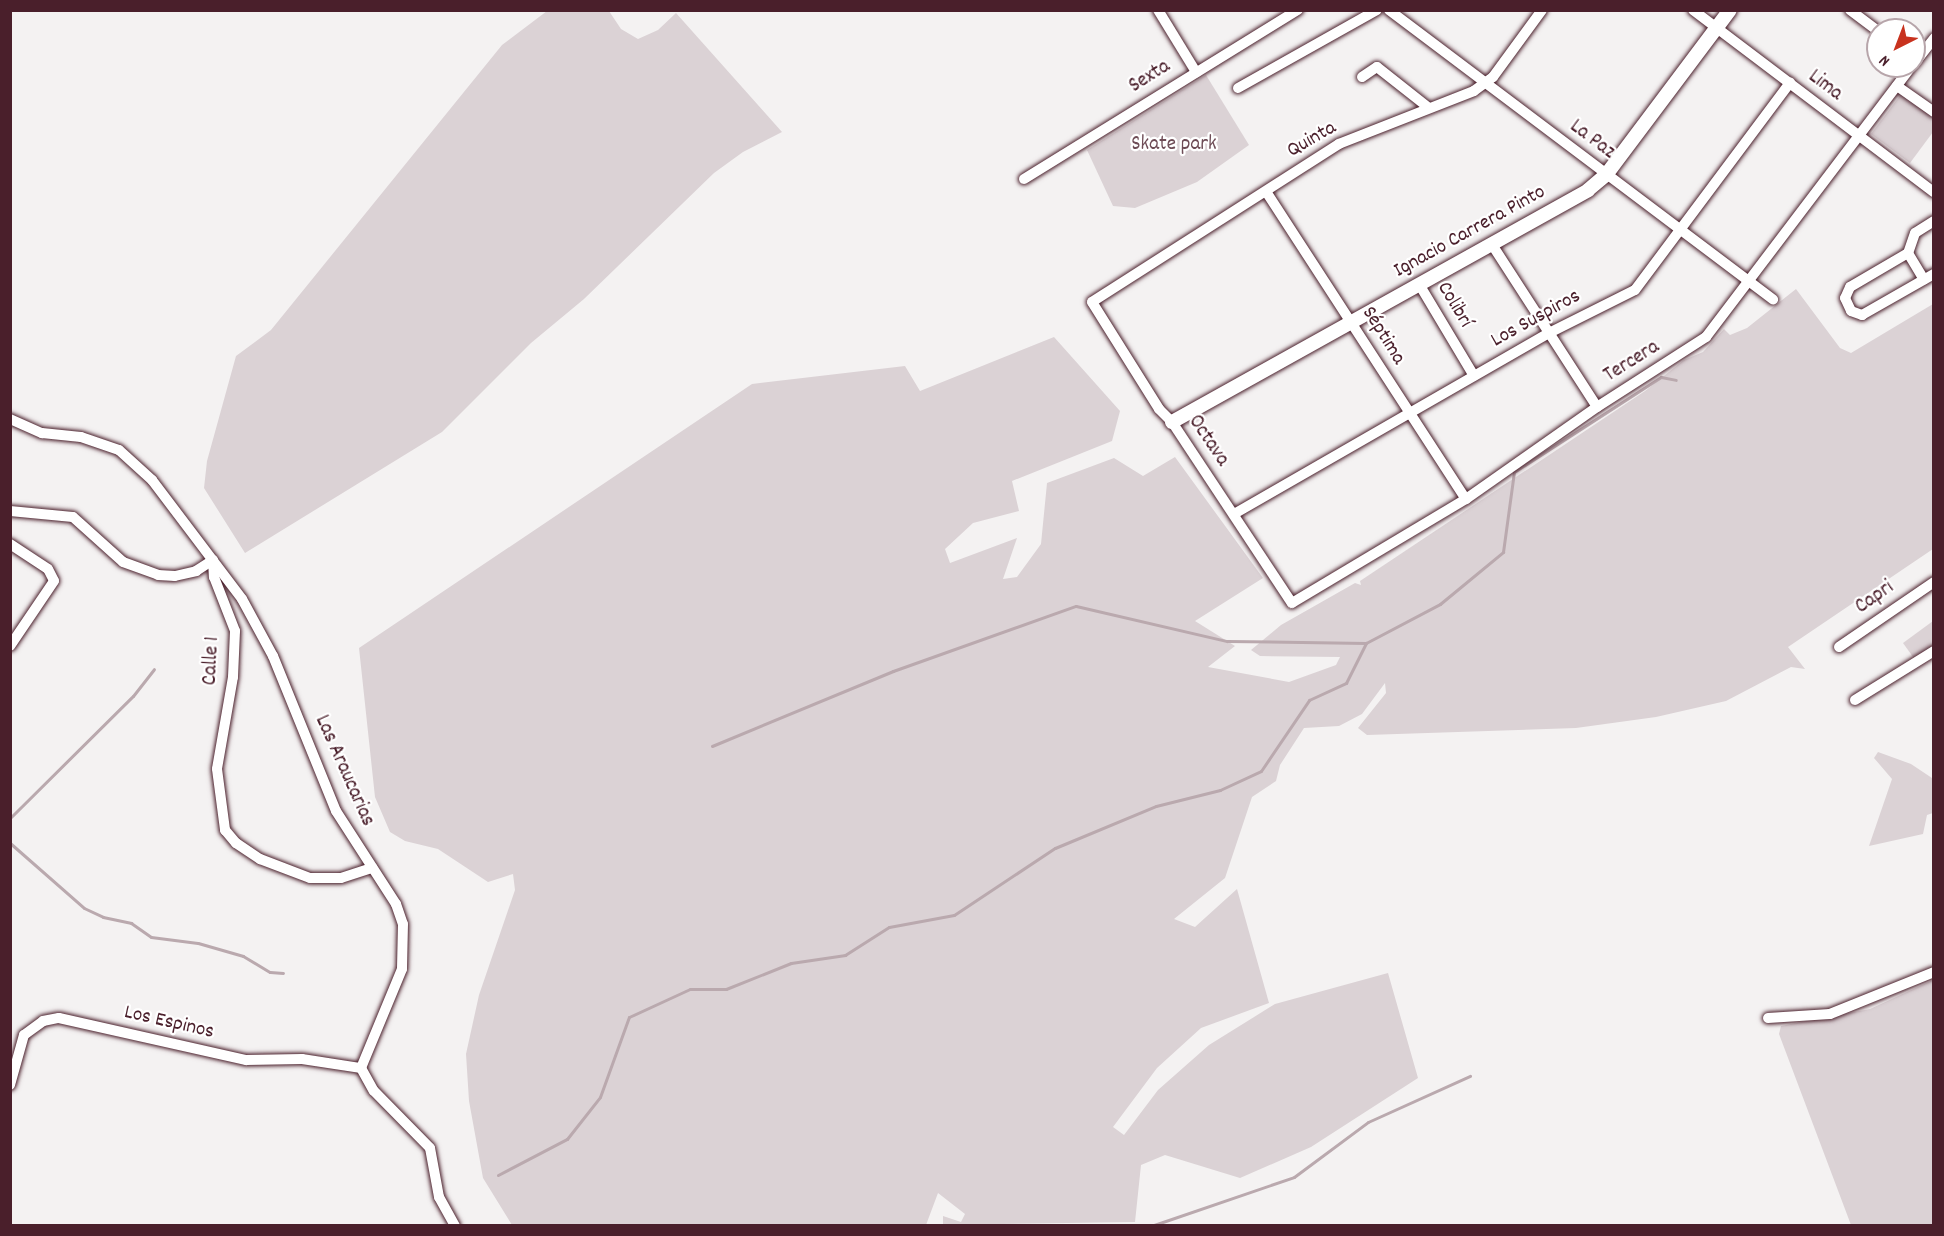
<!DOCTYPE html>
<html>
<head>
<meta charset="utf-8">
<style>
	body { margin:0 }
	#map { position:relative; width:1944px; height:1236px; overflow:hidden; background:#f4f2f2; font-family:Dekko,sans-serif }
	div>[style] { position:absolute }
	.green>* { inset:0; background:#dbd2d5 }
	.stream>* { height:3px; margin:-1.5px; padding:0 1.5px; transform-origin:1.5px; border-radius:1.5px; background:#baa9ae }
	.roads { filter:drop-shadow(0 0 2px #4a1f2b) drop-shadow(0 0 2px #4a1f2b) }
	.minor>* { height:10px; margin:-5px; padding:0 5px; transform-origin:5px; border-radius:5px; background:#fff }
	.tertiary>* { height:14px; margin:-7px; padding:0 7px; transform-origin:7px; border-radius:7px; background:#fff }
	span { translate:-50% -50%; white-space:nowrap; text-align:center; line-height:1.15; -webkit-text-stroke:4.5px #fff; paint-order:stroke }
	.street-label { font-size:21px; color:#4a1f2b }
	.park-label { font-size:21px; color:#6e4c56 }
	.frame { position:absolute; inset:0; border:12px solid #4a1f2b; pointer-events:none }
	.north { position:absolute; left:1866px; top:18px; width:60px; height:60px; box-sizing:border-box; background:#fff; border:2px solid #b7a5aa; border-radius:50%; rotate:222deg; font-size:16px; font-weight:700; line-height:24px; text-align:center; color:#4a1f2b }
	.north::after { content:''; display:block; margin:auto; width:21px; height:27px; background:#c8321e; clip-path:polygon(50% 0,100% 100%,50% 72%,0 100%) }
</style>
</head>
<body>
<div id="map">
	<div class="green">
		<i style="clip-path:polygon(547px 11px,609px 11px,621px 29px,638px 39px,658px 30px,676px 13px,782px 132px,743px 152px,714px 173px,584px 299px,531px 343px,442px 432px,245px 553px,204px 488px,207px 461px,236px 356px,271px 330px,502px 45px)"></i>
		<i style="clip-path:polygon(1206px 75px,1249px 145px,1197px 182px,1135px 208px,1113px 206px,1087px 150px)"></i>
		<i style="clip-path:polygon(1902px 93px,1933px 117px,1933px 132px,1910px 163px,1871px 134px)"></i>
		<i style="clip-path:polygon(1796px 289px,1840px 348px,1851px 353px,1933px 304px,1933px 549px,1788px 647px,1805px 669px,1791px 667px,1726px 701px,1656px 717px,1576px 728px,1367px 735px,1358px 728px,1386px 693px,1385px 683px,1362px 714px,1339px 726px,1304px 728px,1280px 765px,1276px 781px,1252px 797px,1225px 878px,1174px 919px,1195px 927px,1237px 889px,1269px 1003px,1201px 1028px,1157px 1068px,1113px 1127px,1124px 1135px,1158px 1090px,1209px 1045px,1275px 1004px,1388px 973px,1418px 1078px,1311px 1147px,1240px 1178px,1165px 1155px,1141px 1165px,1135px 1222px,943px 1225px,943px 1216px,961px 1222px,965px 1214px,938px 1193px,926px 1225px,512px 1225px,483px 1178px,469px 1101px,466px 1054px,479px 995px,515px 890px,513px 874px,488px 882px,438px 849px,405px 841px,390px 832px,375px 797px,359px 648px,752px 384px,905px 366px,920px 391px,1054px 337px,1120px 411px,1112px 441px,1012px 481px,1019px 511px,973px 523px,945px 549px,950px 563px,1017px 538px,1003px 579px,1017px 577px,1041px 544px,1047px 483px,1114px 458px,1143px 476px,1175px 457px,1263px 578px,1195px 621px,1235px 646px,1208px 667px,1289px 682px,1336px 665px,1340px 657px,1260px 656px,1251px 650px,1281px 625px,1355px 583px,1361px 585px,1360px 581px,1645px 391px,1684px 360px,1703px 352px,1724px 329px,1730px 335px,1747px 328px)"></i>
		<i style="clip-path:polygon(1933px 621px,1933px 653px,1918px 664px,1903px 643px)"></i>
		<i style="clip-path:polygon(1878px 752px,1911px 764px,1932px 778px,1933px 813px,1927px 815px,1923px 834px,1869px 846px,1892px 779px,1874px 758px)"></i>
		<i style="clip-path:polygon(1933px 980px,1933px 1225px,1851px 1225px,1779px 1034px,1781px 1026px,1870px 1009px)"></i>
	</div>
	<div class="stream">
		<i style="left:712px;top:746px;width:196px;rotate:-22.5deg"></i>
		<i style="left:893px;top:671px;width:194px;rotate:-19.6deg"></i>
		<i style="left:1076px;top:606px;width:155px;rotate:13.1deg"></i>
		<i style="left:1227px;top:641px;width:139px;rotate:0.8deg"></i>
		<i style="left:10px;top:818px;width:173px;rotate:-44.8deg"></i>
		<i style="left:133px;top:696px;width:34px;rotate:-52deg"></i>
		<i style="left:10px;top:843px;width:98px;rotate:41.3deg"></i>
		<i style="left:84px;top:908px;width:21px;rotate:25deg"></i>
		<i style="left:103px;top:917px;width:29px;rotate:12deg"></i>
		<i style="left:131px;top:923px;width:24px;rotate:35deg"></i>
		<i style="left:151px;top:937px;width:47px;rotate:7.3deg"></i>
		<i style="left:198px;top:943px;width:47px;rotate:16.1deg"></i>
		<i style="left:243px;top:956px;width:31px;rotate:31deg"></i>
		<i style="left:270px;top:972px;width:13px;rotate:4deg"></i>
		<i style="left:498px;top:1175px;width:78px;rotate:-27.6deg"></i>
		<i style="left:567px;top:1139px;width:53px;rotate:-51.8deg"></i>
		<i style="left:600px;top:1097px;width:85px;rotate:-70.1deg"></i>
		<i style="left:629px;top:1017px;width:67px;rotate:-24.7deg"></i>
		<i style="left:690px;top:989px;width:36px"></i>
		<i style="left:726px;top:989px;width:70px;rotate:-21.8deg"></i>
		<i style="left:791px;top:963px;width:55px;rotate:-8.4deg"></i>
		<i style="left:845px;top:955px;width:52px;rotate:-32.5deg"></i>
		<i style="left:889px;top:927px;width:66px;rotate:-10.5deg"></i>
		<i style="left:954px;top:915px;width:121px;rotate:-33.6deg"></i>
		<i style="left:1055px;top:848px;width:109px;rotate:-22.6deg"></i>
		<i style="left:1156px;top:806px;width:66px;rotate:-14deg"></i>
		<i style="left:1220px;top:790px;width:45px;rotate:-24.9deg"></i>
		<i style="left:1261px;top:771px;width:86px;rotate:-55.9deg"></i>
		<i style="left:1309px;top:700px;width:41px;rotate:-24.7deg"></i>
		<i style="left:1346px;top:683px;width:45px;rotate:-63.4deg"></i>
		<i style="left:1366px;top:643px;width:84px;rotate:-27.8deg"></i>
		<i style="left:1440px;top:604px;width:82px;rotate:-39.5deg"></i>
		<i style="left:1503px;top:552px;width:81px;rotate:-82.2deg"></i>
		<i style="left:1514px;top:472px;width:175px;rotate:-32.9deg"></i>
		<i style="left:1661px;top:377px;width:15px;rotate:11deg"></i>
		<i style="left:1151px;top:1226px;width:151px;rotate:-18.9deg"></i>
		<i style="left:1294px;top:1177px;width:92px;rotate:-36.6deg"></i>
		<i style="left:1368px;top:1122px;width:112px;rotate:-24.3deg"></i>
	</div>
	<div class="roads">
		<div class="minor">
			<i style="left:1158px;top:10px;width:73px;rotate:58.5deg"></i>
			<i style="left:1389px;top:10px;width:481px;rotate:37deg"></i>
			<i style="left:1542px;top:10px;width:83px;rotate:126.2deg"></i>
			<i style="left:1493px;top:77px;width:24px;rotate:144deg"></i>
			<i style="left:1474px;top:91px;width:145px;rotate:158.6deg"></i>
			<i style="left:1339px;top:144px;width:293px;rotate:147.4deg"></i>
			<i style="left:1092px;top:302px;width:126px;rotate:57.9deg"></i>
			<i style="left:1159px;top:409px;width:18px;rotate:45deg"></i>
			<i style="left:1172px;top:422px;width:217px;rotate:56.5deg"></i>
			<i style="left:1292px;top:603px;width:203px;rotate:-30.9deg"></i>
			<i style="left:1466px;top:499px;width:160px;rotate:-35.1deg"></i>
			<i style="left:1597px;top:407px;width:130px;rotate:-32.7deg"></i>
			<i style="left:1706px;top:337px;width:340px;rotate:-52.8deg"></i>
			<i style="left:1693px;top:10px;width:302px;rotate:37.1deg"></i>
			<i style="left:1850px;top:10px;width:35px;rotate:37deg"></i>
			<i style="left:1914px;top:64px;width:33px;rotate:-52deg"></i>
			<i style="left:1362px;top:77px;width:18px;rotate:-34deg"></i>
			<i style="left:1377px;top:67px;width:66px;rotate:38.3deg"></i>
			<i style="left:1897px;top:86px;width:45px;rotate:35.1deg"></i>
			<i style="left:1238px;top:88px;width:159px;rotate:-29.3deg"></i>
			<i style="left:1024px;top:179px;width:322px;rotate:-31.7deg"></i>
			<i style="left:1267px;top:193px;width:365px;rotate:57deg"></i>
			<i style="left:1934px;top:221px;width:22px;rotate:148deg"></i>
			<i style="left:1915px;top:233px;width:21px;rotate:109deg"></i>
			<i style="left:1908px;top:253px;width:67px;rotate:149.6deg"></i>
			<i style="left:1850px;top:287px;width:12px;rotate:114deg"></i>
			<i style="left:1845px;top:298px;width:14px;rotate:65deg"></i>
			<i style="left:1851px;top:311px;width:12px;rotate:20deg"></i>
			<i style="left:1862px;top:315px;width:83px;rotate:-29.7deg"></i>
			<i style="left:1491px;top:243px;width:195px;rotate:57.1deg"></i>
			<i style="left:1908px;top:253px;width:31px;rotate:59deg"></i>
			<i style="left:1419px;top:284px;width:107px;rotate:59.1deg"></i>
			<i style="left:10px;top:419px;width:35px;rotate:24deg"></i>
			<i style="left:42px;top:433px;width:39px;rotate:6deg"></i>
			<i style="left:81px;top:437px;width:40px;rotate:18.9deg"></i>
			<i style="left:119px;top:450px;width:45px;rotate:42.3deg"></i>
			<i style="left:152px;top:480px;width:149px;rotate:52.9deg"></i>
			<i style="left:242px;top:599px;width:65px;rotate:61.5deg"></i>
			<i style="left:273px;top:656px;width:167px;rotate:67.9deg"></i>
			<i style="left:336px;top:811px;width:111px;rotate:57.2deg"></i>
			<i style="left:396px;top:904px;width:21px;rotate:71deg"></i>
			<i style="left:403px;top:924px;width:45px;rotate:91.3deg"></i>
			<i style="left:402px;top:969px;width:107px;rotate:112.5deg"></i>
			<i style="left:361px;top:1068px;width:26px;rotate:61deg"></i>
			<i style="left:374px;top:1091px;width:80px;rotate:45.5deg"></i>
			<i style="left:430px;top:1148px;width:50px;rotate:79.6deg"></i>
			<i style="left:439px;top:1197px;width:33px;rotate:61deg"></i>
			<i style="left:10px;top:511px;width:63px;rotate:5.4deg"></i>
			<i style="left:73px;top:517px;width:67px;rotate:42deg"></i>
			<i style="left:123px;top:562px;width:37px;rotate:20deg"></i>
			<i style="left:158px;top:575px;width:17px;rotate:3deg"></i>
			<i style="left:175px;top:576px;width:22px;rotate:-13deg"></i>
			<i style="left:196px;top:571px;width:20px;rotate:-33deg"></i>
			<i style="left:213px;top:560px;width:17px;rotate:87deg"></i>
			<i style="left:214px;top:577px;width:58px;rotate:68.7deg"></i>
			<i style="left:235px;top:631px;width:46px;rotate:92.5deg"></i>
			<i style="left:233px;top:677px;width:93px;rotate:99.9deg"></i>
			<i style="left:217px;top:769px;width:62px;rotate:82.5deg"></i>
			<i style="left:225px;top:830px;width:17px;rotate:50deg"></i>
			<i style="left:236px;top:843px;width:29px;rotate:34deg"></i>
			<i style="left:260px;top:859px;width:53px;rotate:20.8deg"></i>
			<i style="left:310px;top:878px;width:31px"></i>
			<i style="left:341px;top:878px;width:33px;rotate:-18deg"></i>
			<i style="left:1234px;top:514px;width:363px;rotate:-29.9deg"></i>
			<i style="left:1549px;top:333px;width:96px;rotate:-26.6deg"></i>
			<i style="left:1635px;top:290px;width:259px;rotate:-53.2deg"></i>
			<i style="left:10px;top:544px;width:45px;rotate:33.3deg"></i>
			<i style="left:48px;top:569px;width:13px;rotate:63deg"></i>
			<i style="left:54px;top:581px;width:78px;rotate:124.1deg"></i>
			<i style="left:1839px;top:647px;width:115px;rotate:-34.4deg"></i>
			<i style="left:1855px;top:700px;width:93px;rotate:-31.8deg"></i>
			<i style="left:1768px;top:1018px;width:62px;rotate:-3.7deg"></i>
			<i style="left:1830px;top:1014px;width:112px;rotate:-22deg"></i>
			<i style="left:10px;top:1085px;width:52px;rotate:-74.4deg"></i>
			<i style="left:24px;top:1035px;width:24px;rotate:-36deg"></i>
			<i style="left:43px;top:1021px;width:16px;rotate:-11deg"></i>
			<i style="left:59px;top:1018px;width:192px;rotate:12.7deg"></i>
			<i style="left:246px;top:1060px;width:56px;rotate:-1deg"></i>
			<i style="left:302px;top:1059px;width:60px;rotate:8.7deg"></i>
		</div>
		<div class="tertiary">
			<i style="left:1172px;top:422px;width:476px;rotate:-29.1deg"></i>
			<i style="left:1588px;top:190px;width:23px;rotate:-40deg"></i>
			<i style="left:1606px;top:175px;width:206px;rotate:-53.1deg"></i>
		</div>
	</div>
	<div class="street-label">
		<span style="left:1150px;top:77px;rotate:-32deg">Sexta</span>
		<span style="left:1825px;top:86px;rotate:37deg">Lima</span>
		<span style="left:1312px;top:140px;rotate:-30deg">Quinta</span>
		<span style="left:1592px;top:140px;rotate:37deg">La Paz</span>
		<span style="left:1470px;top:232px;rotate:-29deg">Ignacio Carrera Pinto</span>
		<span style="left:1454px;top:305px;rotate:59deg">Colibrí</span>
		<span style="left:1536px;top:319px;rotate:-29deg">Los Suspiros</span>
		<span style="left:1383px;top:336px;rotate:58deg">Séptima</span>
		<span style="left:1632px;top:362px;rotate:-32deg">Tercera</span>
		<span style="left:1208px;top:441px;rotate:56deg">Octava</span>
		<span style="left:1875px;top:598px;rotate:-35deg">Capri</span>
		<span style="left:212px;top:661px;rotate:-87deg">Calle 1</span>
		<span style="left:344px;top:771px;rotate:66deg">Las Araucarias</span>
		<span style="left:169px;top:1023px;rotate:13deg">Los Espinos</span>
	</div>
	<div class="park-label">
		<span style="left:1174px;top:145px">Skate park</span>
	</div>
	<div class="frame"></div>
	<div class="north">N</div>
</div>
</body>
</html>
